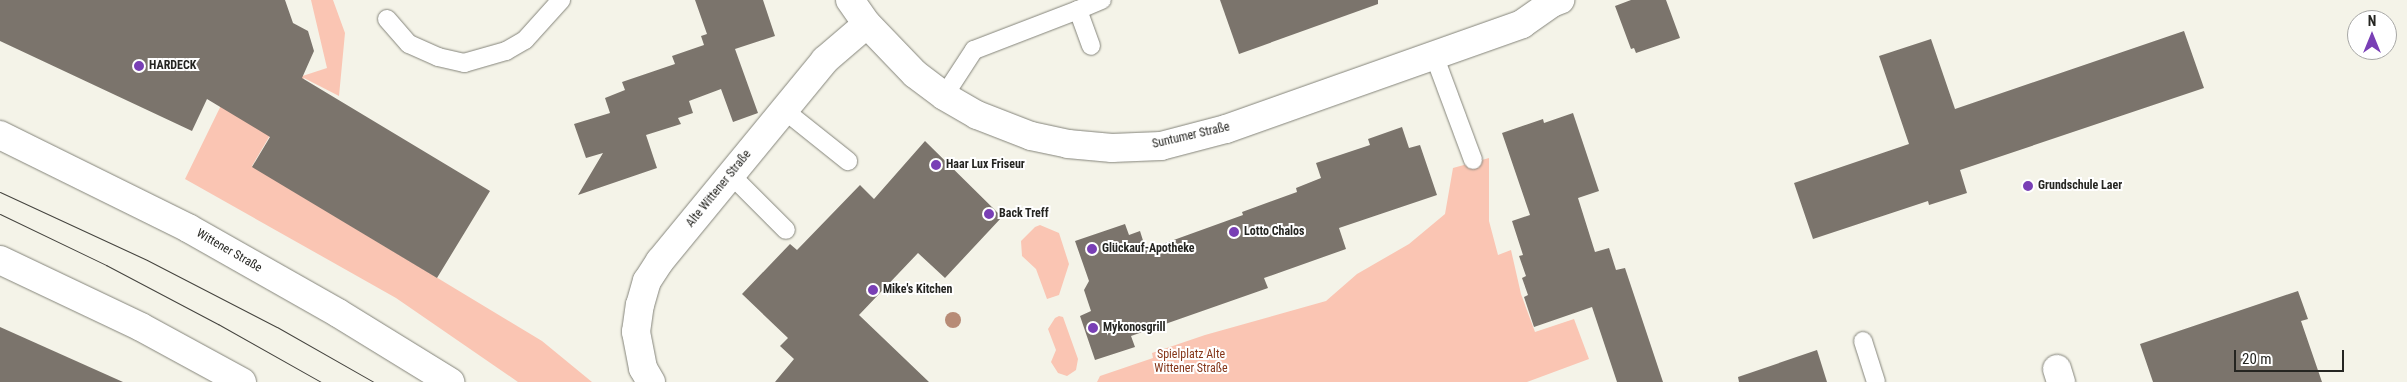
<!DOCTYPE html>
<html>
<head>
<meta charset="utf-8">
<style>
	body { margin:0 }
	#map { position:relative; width:2407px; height:382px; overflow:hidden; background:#f4f3e8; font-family:"Roboto Condensed",sans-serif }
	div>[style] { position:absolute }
	.green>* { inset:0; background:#fac5b3 }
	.building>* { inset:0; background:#7b746c }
	.roads { filter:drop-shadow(0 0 1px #84847a) drop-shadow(0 0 1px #84847a) }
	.lane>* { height:18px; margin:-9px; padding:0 9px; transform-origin:9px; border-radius:9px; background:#fff }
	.street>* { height:28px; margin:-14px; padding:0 14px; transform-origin:14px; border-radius:14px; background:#fff }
	.primary>* { height:28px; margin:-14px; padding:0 14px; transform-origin:14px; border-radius:14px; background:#fff }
	.tram>* { height:1px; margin:-0.5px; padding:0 0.5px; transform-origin:0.5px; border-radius:0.5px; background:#44433e }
	.trees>* { width:16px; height:16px; margin:-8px; border-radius:50%; background:#b78b76 }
	.dots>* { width:14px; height:14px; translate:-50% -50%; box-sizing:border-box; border:2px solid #fff; border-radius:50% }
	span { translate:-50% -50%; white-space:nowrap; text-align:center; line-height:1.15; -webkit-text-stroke:4px #fff; paint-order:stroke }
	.poi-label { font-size:12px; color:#252521; font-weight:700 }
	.left { translate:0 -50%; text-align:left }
	.street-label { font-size:12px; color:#252521 }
	.park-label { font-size:12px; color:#853619 }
	.north { position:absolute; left:2347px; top:10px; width:50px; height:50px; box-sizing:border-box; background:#fff; border:1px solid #a8a8a6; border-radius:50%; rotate:0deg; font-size:14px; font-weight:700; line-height:20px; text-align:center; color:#252521 }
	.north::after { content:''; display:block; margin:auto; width:18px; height:22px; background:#793fb5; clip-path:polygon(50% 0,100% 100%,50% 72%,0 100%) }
	.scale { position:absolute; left:2234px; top:350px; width:110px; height:22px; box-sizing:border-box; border:2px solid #252521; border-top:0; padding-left:6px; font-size:15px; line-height:18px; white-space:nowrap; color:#252521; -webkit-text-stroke:4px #fff; paint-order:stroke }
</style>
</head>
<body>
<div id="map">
	<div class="green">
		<i style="clip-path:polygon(311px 0,333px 0,345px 33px,339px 96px,304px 78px,252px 166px,542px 341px,592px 382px,518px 382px,396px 298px,185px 179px,231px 85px,281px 83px,327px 68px)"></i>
		<i style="clip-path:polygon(1489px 158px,1489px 221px,1498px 255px,1511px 250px,1521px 294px,1535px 332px,1574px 319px,1589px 359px,1527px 382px,1097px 382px,1100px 376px,1153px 358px,1152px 353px,1205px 335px,1326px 301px,1357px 274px,1409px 244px,1445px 214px,1453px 168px)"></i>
		<i style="clip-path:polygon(1040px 225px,1059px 233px,1069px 264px,1059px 295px,1047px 299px,1036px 269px,1022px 256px,1021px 241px,1035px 227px)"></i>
		<i style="clip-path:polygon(1059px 316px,1063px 317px,1078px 359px,1076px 370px,1067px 376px,1058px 373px,1051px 362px,1056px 350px,1048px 329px,1055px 318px)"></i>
	</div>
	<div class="building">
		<i style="clip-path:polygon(0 0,285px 0,293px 23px,308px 31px,314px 51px,302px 78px,490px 191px,437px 278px,252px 167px,270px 137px,207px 99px,192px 131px,0 41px)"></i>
		<i style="clip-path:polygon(695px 0,763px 0,775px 36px,735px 49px,758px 113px,733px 122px,721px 89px,689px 101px,693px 113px,678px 118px,681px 124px,646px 135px,657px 168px,578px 195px,603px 153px,586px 158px,574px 124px,610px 113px,605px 98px,625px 90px,622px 82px,675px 64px,672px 56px,704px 45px,701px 36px,707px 34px)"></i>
		<i style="clip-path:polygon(1220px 0,1378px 0,1378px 4px,1239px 54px)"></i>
		<i style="clip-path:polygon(1631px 0,1666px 0,1680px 38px,1636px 53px,1634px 48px,1631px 49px,1615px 6px)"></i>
		<i style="clip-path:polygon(2184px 31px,2204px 88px,1960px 170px,1967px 193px,1929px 205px,1928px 201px,1813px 239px,1794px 183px,1909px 144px,1879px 56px,1931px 39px,1955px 109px)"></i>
		<i style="clip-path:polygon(1573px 113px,1599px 191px,1578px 198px,1595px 252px,1609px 248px,1616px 270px,1625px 268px,1663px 382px,1617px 382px,1592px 307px,1534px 327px,1524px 297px,1528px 295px,1522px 278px,1526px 276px,1519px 256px,1523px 255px,1512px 221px,1530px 215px,1502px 133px,1543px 119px,1544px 123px)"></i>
		<i style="clip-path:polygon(1402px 127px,1409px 148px,1420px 145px,1437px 195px,1339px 228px,1346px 249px,1264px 278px,1268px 288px,1131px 336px,1135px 347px,1095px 360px,1080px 316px,1091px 311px,1084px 290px,1089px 281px,1075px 241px,1125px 224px,1129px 235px,1140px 231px,1146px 250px,1243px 215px,1242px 212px,1297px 192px,1296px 188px,1321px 178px,1316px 163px,1370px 145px,1368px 139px)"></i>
		<i style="clip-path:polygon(925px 141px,1002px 217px,945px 278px,918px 253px,859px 315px,929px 382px,775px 382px,794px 359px,780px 346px,788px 338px,742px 294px,790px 244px,797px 250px,860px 185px,874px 199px)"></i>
		<i style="clip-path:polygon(2298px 291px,2308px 319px,2301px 321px,2322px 382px,2153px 382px,2140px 344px)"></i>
		<i style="clip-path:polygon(0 327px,123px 382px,0 382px)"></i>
		<i style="clip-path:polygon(1817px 350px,1827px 382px,1739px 382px,1738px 377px)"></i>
	</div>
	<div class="roads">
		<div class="lane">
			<i style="left:1078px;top:10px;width:26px;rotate:-23deg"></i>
			<i style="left:387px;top:19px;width:33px;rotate:49deg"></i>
			<i style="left:409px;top:44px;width:32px;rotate:24deg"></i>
			<i style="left:438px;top:57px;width:27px;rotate:13deg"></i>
			<i style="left:464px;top:63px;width:44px;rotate:-15.9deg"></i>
			<i style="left:506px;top:51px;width:22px;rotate:-30deg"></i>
			<i style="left:525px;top:40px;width:54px;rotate:-48deg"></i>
			<i style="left:1434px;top:55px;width:112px;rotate:69.6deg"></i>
			<i style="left:944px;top:96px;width:55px;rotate:-56.9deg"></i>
			<i style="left:974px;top:50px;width:111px;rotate:-21deg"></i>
			<i style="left:1078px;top:10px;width:38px;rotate:70deg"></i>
			<i style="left:784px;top:110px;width:82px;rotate:38.6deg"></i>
			<i style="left:730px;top:174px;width:79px;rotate:45deg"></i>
			<i style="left:1863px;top:341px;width:43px;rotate:72.4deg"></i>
		</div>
		<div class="street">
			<i style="left:850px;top:0;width:29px;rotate:55deg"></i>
			<i style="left:867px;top:24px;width:69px;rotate:46.2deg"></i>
			<i style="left:915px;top:74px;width:36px;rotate:37deg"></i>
			<i style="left:944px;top:96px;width:38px;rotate:30deg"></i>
			<i style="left:977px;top:115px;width:58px;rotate:21.3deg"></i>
			<i style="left:1031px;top:136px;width:38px;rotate:12deg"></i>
			<i style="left:1068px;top:144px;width:44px;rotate:5.2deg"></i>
			<i style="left:1112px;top:148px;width:49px;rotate:-2.3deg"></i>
			<i style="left:1161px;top:146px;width:67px;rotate:-14.7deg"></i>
			<i style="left:1226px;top:129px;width:314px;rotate:-19.5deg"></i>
			<i style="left:1522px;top:24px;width:37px;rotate:-35deg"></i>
			<i style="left:1552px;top:3px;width:9px;rotate:-21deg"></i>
			<i style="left:2057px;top:369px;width:14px;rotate:73deg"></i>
			<i style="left:651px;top:382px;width:16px;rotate:-120deg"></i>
			<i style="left:643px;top:368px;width:37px;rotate:-101deg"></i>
			<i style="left:636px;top:332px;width:27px;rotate:-82deg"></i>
			<i style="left:640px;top:305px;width:25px;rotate:-74deg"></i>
			<i style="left:647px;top:281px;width:24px;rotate:-57deg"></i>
			<i style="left:660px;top:261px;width:260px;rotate:-50.6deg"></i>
			<i style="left:825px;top:60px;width:55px;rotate:-40.6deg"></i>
		</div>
		<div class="primary">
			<i style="left:0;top:135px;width:210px;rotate:26.3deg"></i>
			<i style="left:188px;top:228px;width:172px;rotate:29.5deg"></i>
			<i style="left:338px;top:313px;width:132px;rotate:31.6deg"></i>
			<i style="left:0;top:260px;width:156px;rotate:25.4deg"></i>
			<i style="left:141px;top:327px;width:115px;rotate:28.6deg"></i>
		</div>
	</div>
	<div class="tram">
		<i style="left:0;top:192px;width:162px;rotate:24.8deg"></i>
		<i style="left:147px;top:260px;width:146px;rotate:27.3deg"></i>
		<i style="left:277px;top:327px;width:112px;rotate:29.6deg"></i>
		<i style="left:0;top:214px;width:118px;rotate:25.7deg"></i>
		<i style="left:106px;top:265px;width:127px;rotate:27.8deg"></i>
		<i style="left:218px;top:324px;width:118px;rotate:29.4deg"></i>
	</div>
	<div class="trees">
		<i style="left:953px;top:320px"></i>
	</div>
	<div class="dots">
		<i style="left:139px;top:66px;background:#793fb5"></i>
		<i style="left:936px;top:165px;background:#793fb5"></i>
		<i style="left:2028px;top:186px;background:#793fb5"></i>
		<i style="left:989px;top:214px;background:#793fb5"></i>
		<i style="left:1234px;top:232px;background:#793fb5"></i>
		<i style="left:1092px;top:249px;background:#793fb5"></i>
		<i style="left:873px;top:290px;background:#793fb5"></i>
		<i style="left:1093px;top:328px;background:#793fb5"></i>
	</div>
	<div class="poi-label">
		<span class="left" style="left:149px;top:66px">HARDECK</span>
		<span class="left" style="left:946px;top:165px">Haar Lux Friseur</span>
		<span class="left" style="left:2038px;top:186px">Grundschule Laer</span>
		<span class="left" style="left:999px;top:214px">Back Treff</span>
		<span class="left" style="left:1244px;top:232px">Lotto Chalos</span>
		<span class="left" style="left:1102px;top:249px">Glückauf-Apotheke</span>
		<span class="left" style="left:883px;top:290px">Mike's Kitchen</span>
		<span class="left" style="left:1103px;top:328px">Mykonosgrill</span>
	</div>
	<div class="street-label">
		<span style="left:1191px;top:136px;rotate:-13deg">Suntumer Straße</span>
		<span style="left:719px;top:189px;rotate:-51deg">Alte Wittener Straße</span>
		<span style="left:229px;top:251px;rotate:30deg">Wittener Straße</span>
	</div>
	<div class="park-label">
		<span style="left:1191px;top:362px">Spielplatz Alte<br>Wittener Straße</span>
	</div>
	<div class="north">N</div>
	<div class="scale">20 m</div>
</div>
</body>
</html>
